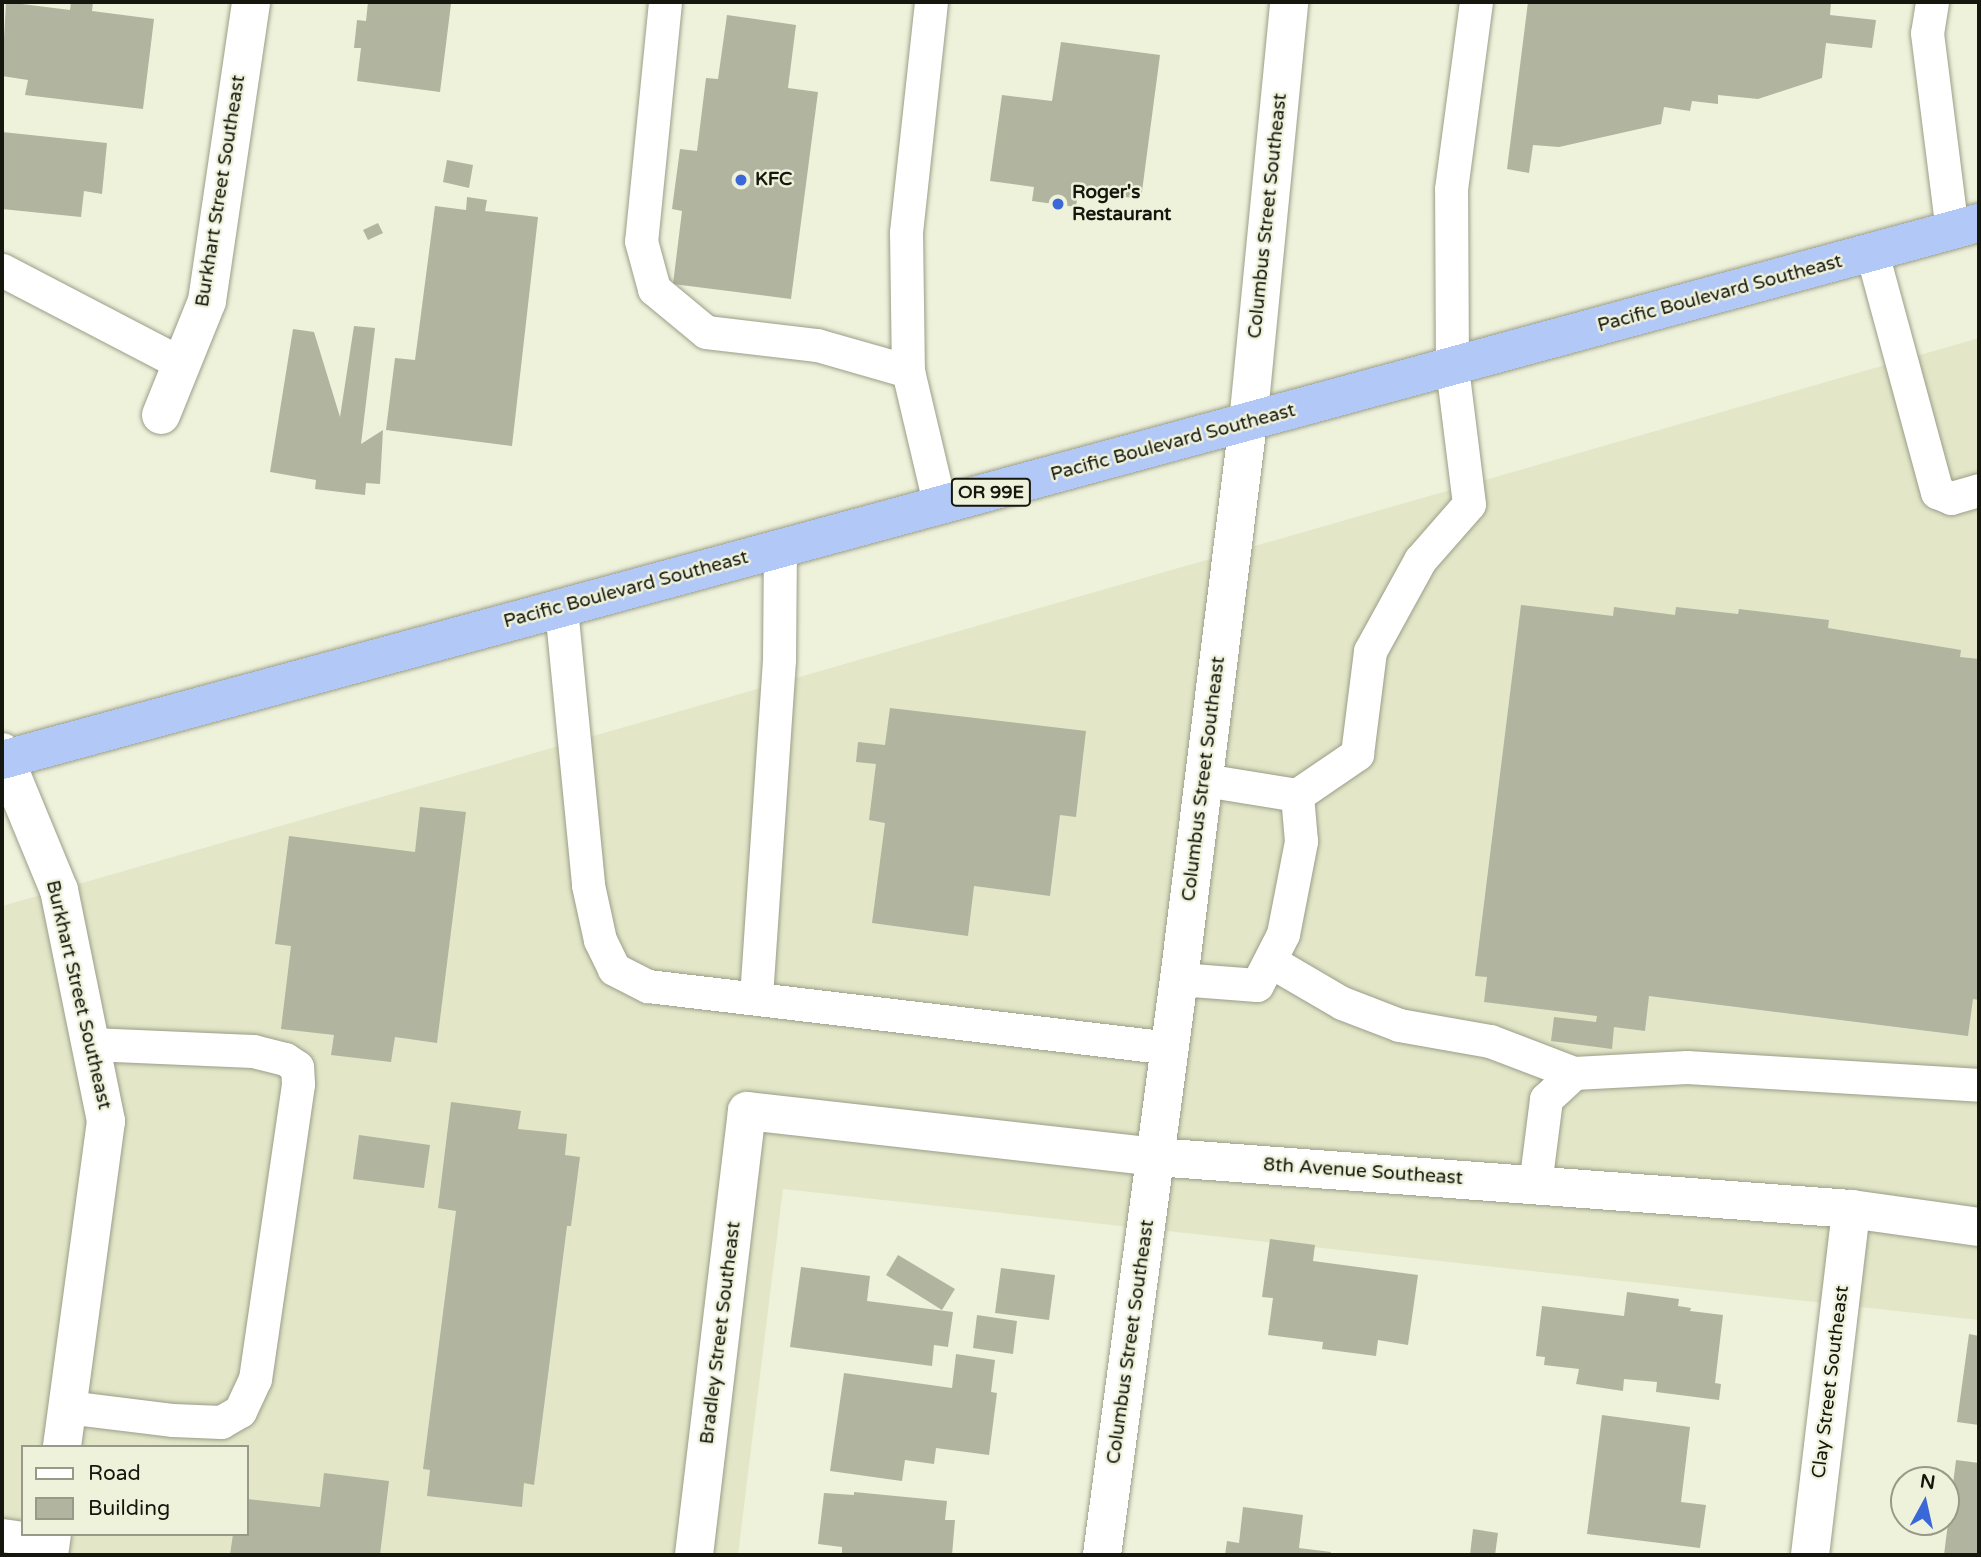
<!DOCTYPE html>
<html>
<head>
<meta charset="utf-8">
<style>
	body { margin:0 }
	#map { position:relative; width:1981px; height:1557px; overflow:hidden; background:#eff2db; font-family:"Varela Round",sans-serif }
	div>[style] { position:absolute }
	.built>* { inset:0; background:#e3e7c8 }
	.building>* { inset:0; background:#b1b49e }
	.roads { filter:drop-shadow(0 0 2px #9b9e88) drop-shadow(0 0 2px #9b9e88) }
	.service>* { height:33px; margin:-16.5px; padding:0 16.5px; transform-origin:16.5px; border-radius:16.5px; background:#fff }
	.minor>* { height:38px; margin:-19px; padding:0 19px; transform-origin:19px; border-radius:19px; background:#fff }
	.secondary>* { height:38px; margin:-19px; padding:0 19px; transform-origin:19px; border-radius:19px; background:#fff }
	.trunk>* { height:38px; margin:-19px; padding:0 19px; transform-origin:19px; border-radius:19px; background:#b2c8f7 }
	.dots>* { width:19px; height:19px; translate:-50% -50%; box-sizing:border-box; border:4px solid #eff2db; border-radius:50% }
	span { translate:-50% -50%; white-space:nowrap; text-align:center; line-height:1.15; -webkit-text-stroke:5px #eff2db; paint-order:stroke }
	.shield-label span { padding:2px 5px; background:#eff2db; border:2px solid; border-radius:5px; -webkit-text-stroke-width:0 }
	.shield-label { font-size:18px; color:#15160e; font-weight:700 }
	.poi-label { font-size:19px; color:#15160e; font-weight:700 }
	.left { translate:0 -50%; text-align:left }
	.street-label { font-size:19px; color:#15160e }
	.frame { position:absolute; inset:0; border:4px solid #15160e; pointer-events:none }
	.legend { position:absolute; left:21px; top:1445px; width:228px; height:91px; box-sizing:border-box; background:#eff2db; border:2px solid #989a89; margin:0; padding:9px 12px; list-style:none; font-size:21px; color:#15160e }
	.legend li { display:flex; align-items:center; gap:14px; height:35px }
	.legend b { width:35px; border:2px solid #989a89 }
	.north { position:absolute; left:1890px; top:1466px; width:70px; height:70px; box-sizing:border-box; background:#eff2db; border:2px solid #989a89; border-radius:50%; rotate:8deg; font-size:19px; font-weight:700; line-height:28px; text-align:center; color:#15160e }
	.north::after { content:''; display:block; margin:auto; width:24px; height:32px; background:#3b68d8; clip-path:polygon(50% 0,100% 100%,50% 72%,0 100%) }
</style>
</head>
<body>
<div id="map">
	<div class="built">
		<i style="clip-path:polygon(evenodd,1979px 338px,1979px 1320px,783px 1189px,738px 1555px,2px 1555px,2px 906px,1979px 338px,23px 1447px,247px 1447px,247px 1534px,23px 1534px,23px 1447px)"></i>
	</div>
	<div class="building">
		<i style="clip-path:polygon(6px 2px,70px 10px,71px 2px,93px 2px,92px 11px,154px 19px,143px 109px,25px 95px,28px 80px,2px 76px)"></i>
		<i style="clip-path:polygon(368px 2px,451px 4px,440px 92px,357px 81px,361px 48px,354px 48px,357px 20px,366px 21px)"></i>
		<i style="clip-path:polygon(1528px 2px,1831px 2px,1830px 15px,1876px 20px,1872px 48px,1826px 43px,1822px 78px,1758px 99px,1718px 95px,1718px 104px,1692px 101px,1690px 111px,1664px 107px,1661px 124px,1559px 147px,1533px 145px,1529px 173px,1507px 169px)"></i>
		<i style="clip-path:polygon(727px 15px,796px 25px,788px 88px,818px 92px,791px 299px,673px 284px,682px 211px,672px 209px,680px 149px,697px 151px,706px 78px,718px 79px)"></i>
		<i style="clip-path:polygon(1061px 42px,1160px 55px,1141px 199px,1078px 191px,1076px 207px,1032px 201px,1034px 187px,990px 181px,1002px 95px,1052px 101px)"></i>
		<i style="clip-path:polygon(2px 132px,107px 143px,102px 194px,84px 191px,81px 217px,2px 209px)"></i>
		<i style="clip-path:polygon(447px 160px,473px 165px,469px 188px,443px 182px)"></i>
		<i style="clip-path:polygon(467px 197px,487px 200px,485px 211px,538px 217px,512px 446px,386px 430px,395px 358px,415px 360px,435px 206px,466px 210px)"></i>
		<i style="clip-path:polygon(378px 223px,383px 233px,368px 240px,363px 230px)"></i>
		<i style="clip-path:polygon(354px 326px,375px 328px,361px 444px,383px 430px,380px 484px,366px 483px,365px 495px,315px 489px,316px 480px,270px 472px,293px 329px,314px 332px,340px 417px)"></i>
		<i style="clip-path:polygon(1521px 605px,1613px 616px,1614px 607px,1675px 615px,1676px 607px,1738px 614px,1739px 609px,1829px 620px,1828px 628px,1961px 650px,1960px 657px,1979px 659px,1979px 1000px,1973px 999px,1968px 1036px,1649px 996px,1645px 1031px,1614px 1027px,1612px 1049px,1551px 1041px,1554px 1017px,1596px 1022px,1597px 1016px,1484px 1002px,1487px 977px,1475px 976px)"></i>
		<i style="clip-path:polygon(890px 708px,1086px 731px,1076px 817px,1060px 815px,1050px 896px,974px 886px,968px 936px,872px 923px,885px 823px,869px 820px,876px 764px,856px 762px,858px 742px,885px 745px)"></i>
		<i style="clip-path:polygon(420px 807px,466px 812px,437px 1043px,395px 1037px,391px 1062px,331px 1055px,334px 1035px,281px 1029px,291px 946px,275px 944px,289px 836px,415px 852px)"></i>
		<i style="clip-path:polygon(451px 1102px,521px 1111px,518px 1129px,567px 1134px,565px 1155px,580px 1157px,571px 1226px,567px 1226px,534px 1485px,524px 1483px,522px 1507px,427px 1496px,430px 1470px,423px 1469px,456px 1211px,438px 1208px)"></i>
		<i style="clip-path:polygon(359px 1135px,430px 1145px,424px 1188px,353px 1179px)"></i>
		<i style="clip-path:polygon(1270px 1239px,1315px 1245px,1313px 1261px,1418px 1275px,1408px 1345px,1378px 1340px,1376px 1356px,1322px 1349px,1323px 1342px,1268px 1335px,1273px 1298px,1262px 1297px)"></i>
		<i style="clip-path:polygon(898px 1255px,955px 1289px,942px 1310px,886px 1275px)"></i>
		<i style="clip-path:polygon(801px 1267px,870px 1276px,867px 1301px,953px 1312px,948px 1347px,934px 1345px,932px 1366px,790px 1347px)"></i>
		<i style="clip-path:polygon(1001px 1268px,1055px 1275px,1049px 1320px,995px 1313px)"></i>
		<i style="clip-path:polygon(1627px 1292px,1679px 1299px,1678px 1306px,1691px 1308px,1690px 1311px,1723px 1315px,1715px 1383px,1721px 1384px,1719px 1400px,1656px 1392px,1657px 1382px,1624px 1379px,1623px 1391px,1576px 1384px,1579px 1369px,1544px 1365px,1545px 1357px,1536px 1356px,1542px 1306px,1624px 1316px)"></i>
		<i style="clip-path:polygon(977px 1315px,1017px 1321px,1013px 1354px,973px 1348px)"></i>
		<i style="clip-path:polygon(1969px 1334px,1979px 1336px,1979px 1425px,1957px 1422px)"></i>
		<i style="clip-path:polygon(956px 1354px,995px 1360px,991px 1392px,997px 1393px,989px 1455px,936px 1448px,934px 1464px,905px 1460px,902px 1481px,830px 1471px,844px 1373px,952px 1388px)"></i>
		<i style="clip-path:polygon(1602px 1415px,1690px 1427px,1681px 1502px,1706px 1505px,1700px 1548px,1587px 1534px)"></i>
		<i style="clip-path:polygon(1956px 1460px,1979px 1463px,1979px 1555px,1944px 1555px)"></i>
		<i style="clip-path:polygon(324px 1473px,389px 1481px,380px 1555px,230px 1555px,233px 1534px,247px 1534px,247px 1499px,320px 1507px)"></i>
		<i style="clip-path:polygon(854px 1492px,947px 1501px,945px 1520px,955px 1520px,952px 1555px,842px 1555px,842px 1547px,818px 1544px,824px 1493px,854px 1495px)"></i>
		<i style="clip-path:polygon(1243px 1507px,1303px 1515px,1299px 1548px,1331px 1552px,1330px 1555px,1225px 1555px,1227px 1541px,1239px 1543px)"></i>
		<i style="clip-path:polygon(1473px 1529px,1498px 1533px,1495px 1555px,1470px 1555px)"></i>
	</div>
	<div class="roads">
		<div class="service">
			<i style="left:665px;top:2px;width:240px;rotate:95.7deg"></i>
			<i style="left:641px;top:241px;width:50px;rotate:74.8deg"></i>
			<i style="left:654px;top:289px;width:67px;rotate:39.6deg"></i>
			<i style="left:706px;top:332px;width:112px;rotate:6.7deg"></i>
			<i style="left:817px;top:345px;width:95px;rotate:15.9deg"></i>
			<i style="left:931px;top:2px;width:231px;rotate:96.2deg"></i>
			<i style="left:906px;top:232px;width:139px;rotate:89.2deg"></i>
			<i style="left:908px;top:371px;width:139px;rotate:76.7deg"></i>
			<i style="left:1932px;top:2px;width:31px;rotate:99deg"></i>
			<i style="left:1927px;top:33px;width:200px;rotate:82.8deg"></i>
			<i style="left:1872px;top:253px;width:248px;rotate:74.8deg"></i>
			<i style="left:1937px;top:492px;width:15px;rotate:23deg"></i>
			<i style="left:1951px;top:498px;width:29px;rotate:-16deg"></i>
			<i style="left:2px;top:270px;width:202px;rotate:27.5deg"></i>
			<i style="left:561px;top:608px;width:278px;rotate:84.4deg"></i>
			<i style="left:588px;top:885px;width:56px;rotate:77.7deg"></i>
			<i style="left:600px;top:940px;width:32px;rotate:64deg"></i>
			<i style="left:614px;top:969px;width:38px;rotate:27deg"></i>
			<i style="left:648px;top:986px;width:526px;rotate:6.77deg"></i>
			<i style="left:1297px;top:795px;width:73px;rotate:-34.3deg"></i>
			<i style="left:1357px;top:754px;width:104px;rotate:-82.8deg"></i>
			<i style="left:1370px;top:651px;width:104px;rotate:-61.2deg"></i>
			<i style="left:1420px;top:560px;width:74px;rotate:-48.8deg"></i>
			<i style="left:1469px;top:504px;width:138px;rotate:-97.1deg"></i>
			<i style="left:1452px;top:367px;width:178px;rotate:-90.3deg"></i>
			<i style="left:1451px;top:189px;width:189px;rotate:-82.4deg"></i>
			<i style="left:1270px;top:961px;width:83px;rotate:30.3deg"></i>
			<i style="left:1342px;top:1003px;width:61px;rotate:21.1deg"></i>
			<i style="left:1399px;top:1025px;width:92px;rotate:10deg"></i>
			<i style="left:1490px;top:1041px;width:90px;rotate:20.9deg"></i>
			<i style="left:1179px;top:979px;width:78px;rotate:4.4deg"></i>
			<i style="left:1257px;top:985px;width:57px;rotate:-63deg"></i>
			<i style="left:1283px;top:934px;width:95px;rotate:-79deg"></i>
			<i style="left:1301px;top:841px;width:46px;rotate:-95deg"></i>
			<i style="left:1297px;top:795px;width:94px;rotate:-170.8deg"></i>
			<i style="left:756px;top:997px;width:338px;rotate:-86.1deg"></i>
			<i style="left:779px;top:660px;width:111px;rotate:-89.5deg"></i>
			<i style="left:1535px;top:1185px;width:87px;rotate:-82.7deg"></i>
			<i style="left:1546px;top:1099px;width:38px;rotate:-43deg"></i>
			<i style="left:1574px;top:1073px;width:113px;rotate:-3deg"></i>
			<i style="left:1687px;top:1067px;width:293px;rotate:3.5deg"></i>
			<i style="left:67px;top:1407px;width:107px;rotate:7deg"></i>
			<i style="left:173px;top:1420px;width:48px;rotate:2.4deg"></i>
			<i style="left:221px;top:1422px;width:22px;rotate:-30deg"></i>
			<i style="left:240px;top:1411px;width:35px;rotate:-65deg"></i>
			<i style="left:255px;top:1379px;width:298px;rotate:-81.7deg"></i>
			<i style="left:298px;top:1084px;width:17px;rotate:-93deg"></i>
			<i style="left:297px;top:1067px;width:14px;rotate:-146deg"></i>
			<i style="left:285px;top:1059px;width:33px;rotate:-166deg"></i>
			<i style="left:253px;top:1051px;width:163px;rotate:-177.5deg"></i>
			<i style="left:2px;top:1535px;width:49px;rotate:8.1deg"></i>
		</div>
		<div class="minor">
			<i style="left:161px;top:415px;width:123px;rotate:-68deg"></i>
			<i style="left:207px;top:301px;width:302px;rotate:-81.6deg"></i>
			<i style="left:694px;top:1555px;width:447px;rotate:-83.2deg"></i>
			<i style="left:747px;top:1111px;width:412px;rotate:6.4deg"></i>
			<i style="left:1156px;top:1157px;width:697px;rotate:4.28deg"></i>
			<i style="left:1851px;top:1209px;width:129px;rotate:8deg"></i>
			<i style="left:1102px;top:1555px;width:581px;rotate:-82.39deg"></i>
			<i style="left:1179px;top:979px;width:560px;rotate:-82.93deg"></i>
			<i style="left:1248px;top:423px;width:423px;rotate:-84.4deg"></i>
			<i style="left:1810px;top:1555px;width:348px;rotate:-83.2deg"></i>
		</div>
		<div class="secondary">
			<i style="left:2px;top:752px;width:149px;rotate:67.6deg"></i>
			<i style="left:59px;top:890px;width:236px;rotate:78.5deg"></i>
			<i style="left:106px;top:1121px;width:329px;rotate:97.7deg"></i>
			<i style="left:49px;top:1555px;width:21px;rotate:-82deg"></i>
		</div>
		<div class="trunk">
			<i style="left:2px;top:760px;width:2049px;rotate:-15.2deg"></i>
		</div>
	</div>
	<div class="dots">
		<i style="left:741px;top:180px;background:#3b68d8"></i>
		<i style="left:1058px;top:204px;background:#3b68d8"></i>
	</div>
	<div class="shield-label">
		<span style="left:991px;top:492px">OR 99E</span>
	</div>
	<div class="poi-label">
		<span class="left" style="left:755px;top:180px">KFC</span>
		<span class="left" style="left:1072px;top:204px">Roger's<br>Restaurant</span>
	</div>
	<div class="street-label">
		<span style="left:221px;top:191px;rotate:-81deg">Burkhart Street Southeast</span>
		<span style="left:1268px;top:216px;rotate:-84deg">Columbus Street Southeast</span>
		<span style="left:1720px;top:294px;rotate:-15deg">Pacific Boulevard Southeast</span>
		<span style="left:1173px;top:443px;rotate:-15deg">Pacific Boulevard Southeast</span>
		<span style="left:626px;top:590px;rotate:-15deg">Pacific Boulevard Southeast</span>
		<span style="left:1204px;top:779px;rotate:-83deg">Columbus Street Southeast</span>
		<span style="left:78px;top:995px;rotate:77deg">Burkhart Street Southeast</span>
		<span style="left:1363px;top:1172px;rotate:4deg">8th Avenue Southeast</span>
		<span style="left:721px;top:1333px;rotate:-83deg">Bradley Street Southeast</span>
		<span style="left:1131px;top:1342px;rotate:-82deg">Columbus Street Southeast</span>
		<span style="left:1831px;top:1382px;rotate:-83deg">Clay Street Southeast</span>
	</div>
	<div class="frame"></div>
	<ul class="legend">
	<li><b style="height:9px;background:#fff"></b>Road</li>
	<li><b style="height:19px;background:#b1b49e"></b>Building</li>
	</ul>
	<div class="north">N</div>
</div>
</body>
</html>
